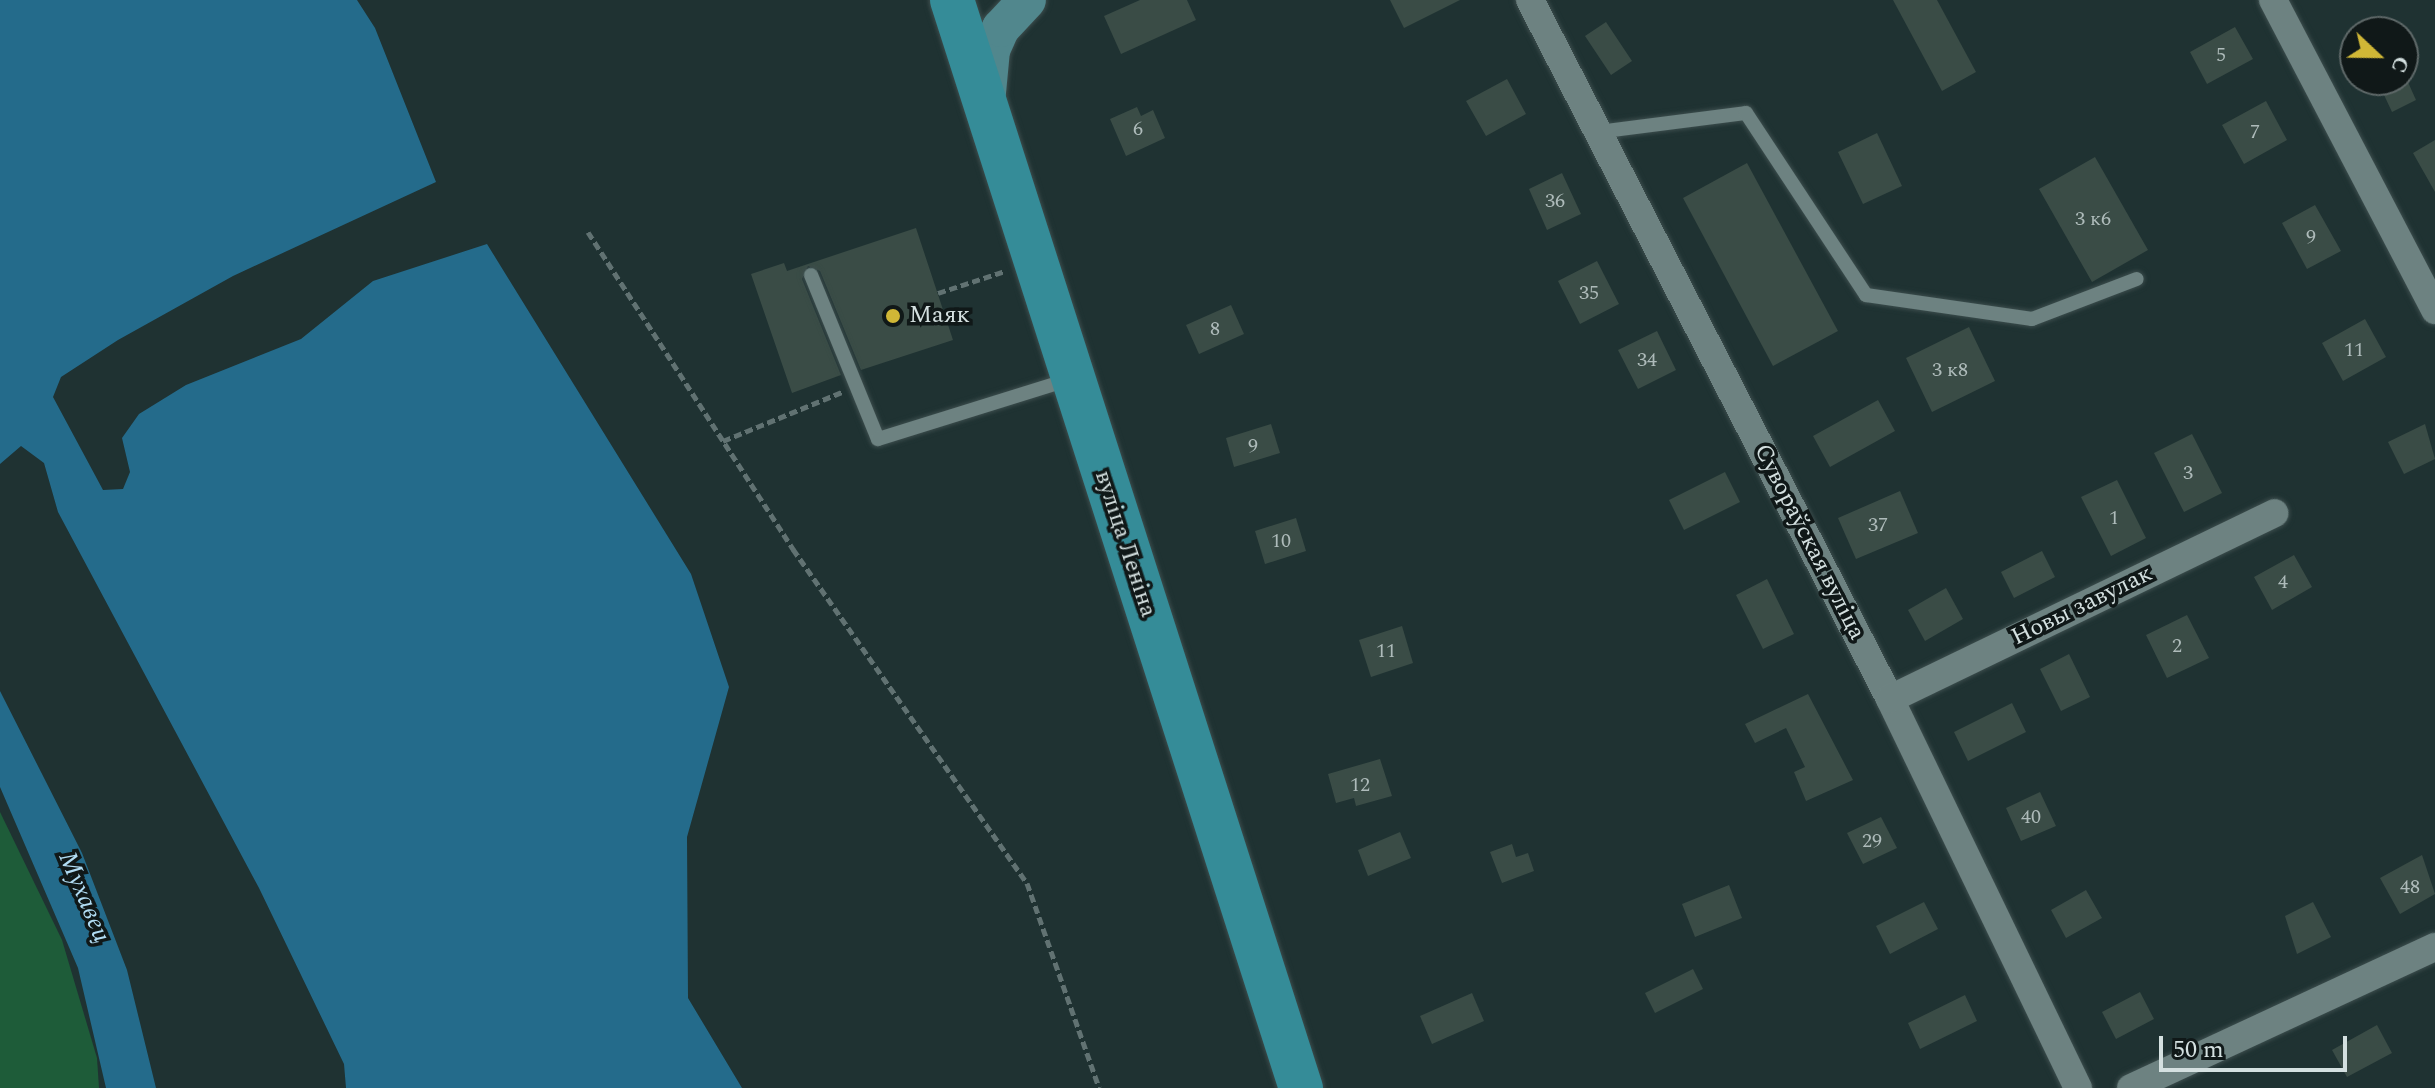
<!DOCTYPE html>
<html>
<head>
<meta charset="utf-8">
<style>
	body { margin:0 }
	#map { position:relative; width:2435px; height:1088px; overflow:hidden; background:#1f3232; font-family:Spectral,serif }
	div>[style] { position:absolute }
	.green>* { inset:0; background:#1e5c39 }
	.water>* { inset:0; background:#246b8b }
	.building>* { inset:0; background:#3a4c46 }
	.path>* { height:5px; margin-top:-2.5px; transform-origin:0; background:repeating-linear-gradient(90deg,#617272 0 8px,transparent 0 12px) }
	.roads { filter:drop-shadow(0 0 2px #3c4d4d) drop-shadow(0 0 2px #3c4d4d) }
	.lane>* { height:14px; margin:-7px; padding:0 7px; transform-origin:7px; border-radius:7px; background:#6d8281 }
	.street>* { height:28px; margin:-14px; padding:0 14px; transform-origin:14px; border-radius:14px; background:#6d8281 }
	.secondary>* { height:38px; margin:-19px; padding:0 19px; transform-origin:19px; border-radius:19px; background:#51878d }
	.primary>* { height:44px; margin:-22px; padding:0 22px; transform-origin:22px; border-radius:22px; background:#358c98 }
	.dots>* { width:22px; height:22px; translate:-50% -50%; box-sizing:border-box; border:4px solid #101818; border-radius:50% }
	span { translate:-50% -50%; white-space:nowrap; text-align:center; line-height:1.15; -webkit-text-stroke:7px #101818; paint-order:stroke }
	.number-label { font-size:20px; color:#aebbba }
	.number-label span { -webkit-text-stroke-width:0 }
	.poi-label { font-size:24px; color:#d4e0e0 }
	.left { translate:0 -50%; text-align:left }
	.street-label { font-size:24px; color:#d4e0e0 }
	.water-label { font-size:26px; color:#b1dcf3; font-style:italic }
	.north { position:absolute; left:2339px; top:16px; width:80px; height:80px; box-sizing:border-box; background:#101818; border:2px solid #5e6868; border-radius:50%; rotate:112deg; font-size:22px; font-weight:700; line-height:32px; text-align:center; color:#d4e0e0 }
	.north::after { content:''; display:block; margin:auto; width:28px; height:36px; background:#d0b736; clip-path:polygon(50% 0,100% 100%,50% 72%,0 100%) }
	.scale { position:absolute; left:2159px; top:1036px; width:188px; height:36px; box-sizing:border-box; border:4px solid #d4e0e0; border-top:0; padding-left:10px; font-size:24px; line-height:28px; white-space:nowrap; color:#d4e0e0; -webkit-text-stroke:6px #101818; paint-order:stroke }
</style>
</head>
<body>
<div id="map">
	<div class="green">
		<i style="clip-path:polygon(0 812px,62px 940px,97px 1058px,99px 1088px,0 1088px)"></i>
	</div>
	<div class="water">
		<i style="clip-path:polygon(0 0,357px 0,375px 28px,436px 182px,233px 276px,118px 340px,61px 377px,53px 397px,103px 490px,123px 489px,130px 472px,122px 438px,139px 414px,186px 385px,301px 339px,373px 281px,487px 244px,691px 574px,729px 687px,687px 837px,688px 998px,742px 1088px,346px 1088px,344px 1064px,259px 888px,58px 512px,44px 463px,21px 446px,0 464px)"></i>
		<i style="clip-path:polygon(0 691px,82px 853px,127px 970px,156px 1088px,106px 1088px,78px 968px,0 787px)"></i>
	</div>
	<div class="building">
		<i style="clip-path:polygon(1140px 0,1187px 0,1196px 20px,1121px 54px,1104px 16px)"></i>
		<i style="clip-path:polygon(1390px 0,1460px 0,1404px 28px)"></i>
		<i style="clip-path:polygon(1893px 0,1937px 0,1976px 72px,1942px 91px)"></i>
		<i style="clip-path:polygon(1606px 22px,1632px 61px,1611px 75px,1585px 36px)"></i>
		<i style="clip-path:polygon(2235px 27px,2253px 59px,2207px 84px,2190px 52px)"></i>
		<i style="clip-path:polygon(1507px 79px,1526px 114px,1486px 136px,1466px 101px)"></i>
		<i style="clip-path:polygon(2377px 80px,2407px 80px,2416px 100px,2392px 112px)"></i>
		<i style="clip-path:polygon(2266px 101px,2287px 140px,2244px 164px,2222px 125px)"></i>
		<i style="clip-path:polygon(1137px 107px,1141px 116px,1153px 110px,1165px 138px,1126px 156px,1110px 119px)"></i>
		<i style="clip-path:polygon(1877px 133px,1902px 186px,1863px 204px,1838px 152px)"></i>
		<i style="clip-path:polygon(2435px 140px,2435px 192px,2413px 153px)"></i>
		<i style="clip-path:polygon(2095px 157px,2148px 250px,2092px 282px,2039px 189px)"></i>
		<i style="clip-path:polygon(1747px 163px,1838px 331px,1773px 366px,1683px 198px)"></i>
		<i style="clip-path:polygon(1562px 173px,1581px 214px,1547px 230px,1529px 189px)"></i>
		<i style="clip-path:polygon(2315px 205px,2341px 251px,2307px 269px,2282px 223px)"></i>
		<i style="clip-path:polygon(916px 228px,953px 340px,861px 370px,820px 271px,808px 266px,802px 279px,841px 375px,792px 393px,751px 274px,784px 263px,787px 271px)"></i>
		<i style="clip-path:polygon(1597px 261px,1619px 304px,1580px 324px,1558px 281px)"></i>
		<i style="clip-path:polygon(1231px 305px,1244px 334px,1199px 354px,1186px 325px)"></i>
		<i style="clip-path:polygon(2365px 319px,2386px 357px,2343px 381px,2322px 343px)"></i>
		<i style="clip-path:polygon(1969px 327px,1995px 381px,1932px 412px,1906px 358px)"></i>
		<i style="clip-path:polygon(1657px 331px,1676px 370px,1638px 389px,1618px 350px)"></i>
		<i style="clip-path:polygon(1878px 400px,1895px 431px,1830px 467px,1813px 436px)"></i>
		<i style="clip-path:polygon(1271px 424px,1280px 453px,1234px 467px,1226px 438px)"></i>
		<i style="clip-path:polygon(2425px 424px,2435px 459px,2404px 474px,2388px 442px)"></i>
		<i style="clip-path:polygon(2192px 434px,2222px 493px,2184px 512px,2154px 453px)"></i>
		<i style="clip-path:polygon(1725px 472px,1740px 502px,1684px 530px,1669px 500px)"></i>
		<i style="clip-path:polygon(2117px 480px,2146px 538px,2111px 556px,2081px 497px)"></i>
		<i style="clip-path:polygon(1900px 491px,1918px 533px,1856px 559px,1838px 518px)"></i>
		<i style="clip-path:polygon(1296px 518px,1306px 551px,1265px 564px,1255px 531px)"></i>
		<i style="clip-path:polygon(2042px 551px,2055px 577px,2014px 598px,2001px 572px)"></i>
		<i style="clip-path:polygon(2294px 555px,2312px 587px,2272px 610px,2254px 577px)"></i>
		<i style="clip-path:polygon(1767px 579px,1794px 634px,1763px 649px,1736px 595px)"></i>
		<i style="clip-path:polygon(1946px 588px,1963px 619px,1925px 641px,1908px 610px)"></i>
		<i style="clip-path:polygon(2187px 615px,2209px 658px,2167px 678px,2146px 635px)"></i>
		<i style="clip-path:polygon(1402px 626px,1413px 663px,1371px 677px,1359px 640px)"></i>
		<i style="clip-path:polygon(2069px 654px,2090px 697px,2061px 711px,2040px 669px)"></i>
		<i style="clip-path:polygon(1808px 694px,1853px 780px,1806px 801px,1794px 772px,1805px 767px,1786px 728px,1755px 743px,1745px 724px)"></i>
		<i style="clip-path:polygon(2012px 703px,2026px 732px,1968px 761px,1954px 732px)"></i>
		<i style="clip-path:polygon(1380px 759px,1392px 796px,1356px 806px,1354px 798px,1336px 803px,1328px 774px)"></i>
		<i style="clip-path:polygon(2040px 792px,2056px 826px,2021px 841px,2006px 808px)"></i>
		<i style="clip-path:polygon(1881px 817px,1897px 848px,1863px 864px,1847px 833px)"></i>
		<i style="clip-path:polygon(1400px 832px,1411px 858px,1368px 876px,1358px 850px)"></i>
		<i style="clip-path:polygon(1512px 844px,1516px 857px,1528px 853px,1534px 871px,1502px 883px,1490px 852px)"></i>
		<i style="clip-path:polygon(2422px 855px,2435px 894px,2400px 914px,2380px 878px)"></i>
		<i style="clip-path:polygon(1729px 885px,1742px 918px,1695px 937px,1682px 904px)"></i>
		<i style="clip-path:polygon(2086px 890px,2102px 918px,2066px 938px,2051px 910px)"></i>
		<i style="clip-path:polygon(1924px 902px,1938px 929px,1890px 954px,1876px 926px)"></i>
		<i style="clip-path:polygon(2313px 902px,2331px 937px,2297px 954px,2285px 916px)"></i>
		<i style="clip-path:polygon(1693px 969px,1703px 989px,1655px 1013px,1645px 993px)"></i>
		<i style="clip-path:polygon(2140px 992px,2154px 1019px,2116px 1039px,2102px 1012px)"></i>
		<i style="clip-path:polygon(1472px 993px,1484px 1021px,1432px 1044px,1420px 1016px)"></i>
		<i style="clip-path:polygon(1965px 995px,1977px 1021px,1920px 1049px,1908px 1023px)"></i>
		<i style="clip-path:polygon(2377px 1025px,2392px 1053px,2347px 1077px,2332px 1050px)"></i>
	</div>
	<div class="path">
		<i style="left:588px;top:232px;width:378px;rotate:57.1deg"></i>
		<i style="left:793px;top:549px;width:408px;rotate:55deg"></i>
		<i style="left:1027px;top:883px;width:217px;rotate:70.6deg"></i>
		<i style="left:938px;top:293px;width:71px;rotate:-18.2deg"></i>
		<i style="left:723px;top:441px;width:129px;rotate:-22.4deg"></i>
	</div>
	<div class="roads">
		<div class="lane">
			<i style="left:1598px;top:132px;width:149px;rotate:-7.3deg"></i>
			<i style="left:1746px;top:113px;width:218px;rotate:56.6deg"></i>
			<i style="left:1866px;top:295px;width:168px;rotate:8.2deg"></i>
			<i style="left:2032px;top:319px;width:112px;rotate:-20.9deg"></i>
			<i style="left:811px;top:275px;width:177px;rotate:67.8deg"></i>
			<i style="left:878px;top:439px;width:202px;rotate:-17.3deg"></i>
		</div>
		<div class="street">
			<i style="left:1530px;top:0;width:786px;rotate:62.75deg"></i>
			<i style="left:1890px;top:699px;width:432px;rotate:64.2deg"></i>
			<i style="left:2273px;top:0;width:350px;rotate:62.4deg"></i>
			<i style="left:1890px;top:699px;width:427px;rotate:-25.8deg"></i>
			<i style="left:2131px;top:1088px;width:335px;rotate:-24.9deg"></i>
		</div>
		<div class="secondary">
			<i style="left:986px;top:103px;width:53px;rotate:-84.6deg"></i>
			<i style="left:991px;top:50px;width:24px;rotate:-66deg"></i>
			<i style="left:1001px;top:28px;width:38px;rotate:-47deg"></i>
		</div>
		<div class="primary">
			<i style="left:952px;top:0;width:1143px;rotate:72.22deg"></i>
		</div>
	</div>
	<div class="dots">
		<i style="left:893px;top:316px;background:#d0b736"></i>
	</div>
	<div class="number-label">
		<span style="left:2221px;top:55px">5</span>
		<span style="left:1138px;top:129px">6</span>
		<span style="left:2255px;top:132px">7</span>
		<span style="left:1555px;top:201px">36</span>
		<span style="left:2093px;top:219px">3 к6</span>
		<span style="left:2311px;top:237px">9</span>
		<span style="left:1589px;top:293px">35</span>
		<span style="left:1215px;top:329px">8</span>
		<span style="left:2354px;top:350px">11</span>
		<span style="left:1647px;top:360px">34</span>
		<span style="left:1950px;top:370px">3 к8</span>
		<span style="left:1253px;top:446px">9</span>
		<span style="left:2188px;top:473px">3</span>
		<span style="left:2114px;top:518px">1</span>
		<span style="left:1878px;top:525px">37</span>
		<span style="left:1281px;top:541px">10</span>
		<span style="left:2283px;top:582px">4</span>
		<span style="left:2177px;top:646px">2</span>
		<span style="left:1386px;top:651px">11</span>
		<span style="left:1360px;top:785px">12</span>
		<span style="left:2031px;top:817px">40</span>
		<span style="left:1872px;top:841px">29</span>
		<span style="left:2410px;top:887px">48</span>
	</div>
	<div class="poi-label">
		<span class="left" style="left:909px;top:316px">Маяк</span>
	</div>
	<div class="street-label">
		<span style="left:1809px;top:542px;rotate:63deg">Сувораўская вуліца</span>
		<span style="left:1125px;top:544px;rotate:72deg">вуліца Леніна</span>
		<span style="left:2082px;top:606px;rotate:-26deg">Новы завулак</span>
	</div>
	<div class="water-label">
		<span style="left:84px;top:897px;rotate:67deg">Мухавец</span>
	</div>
	<div class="north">С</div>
	<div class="scale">50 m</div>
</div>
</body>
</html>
